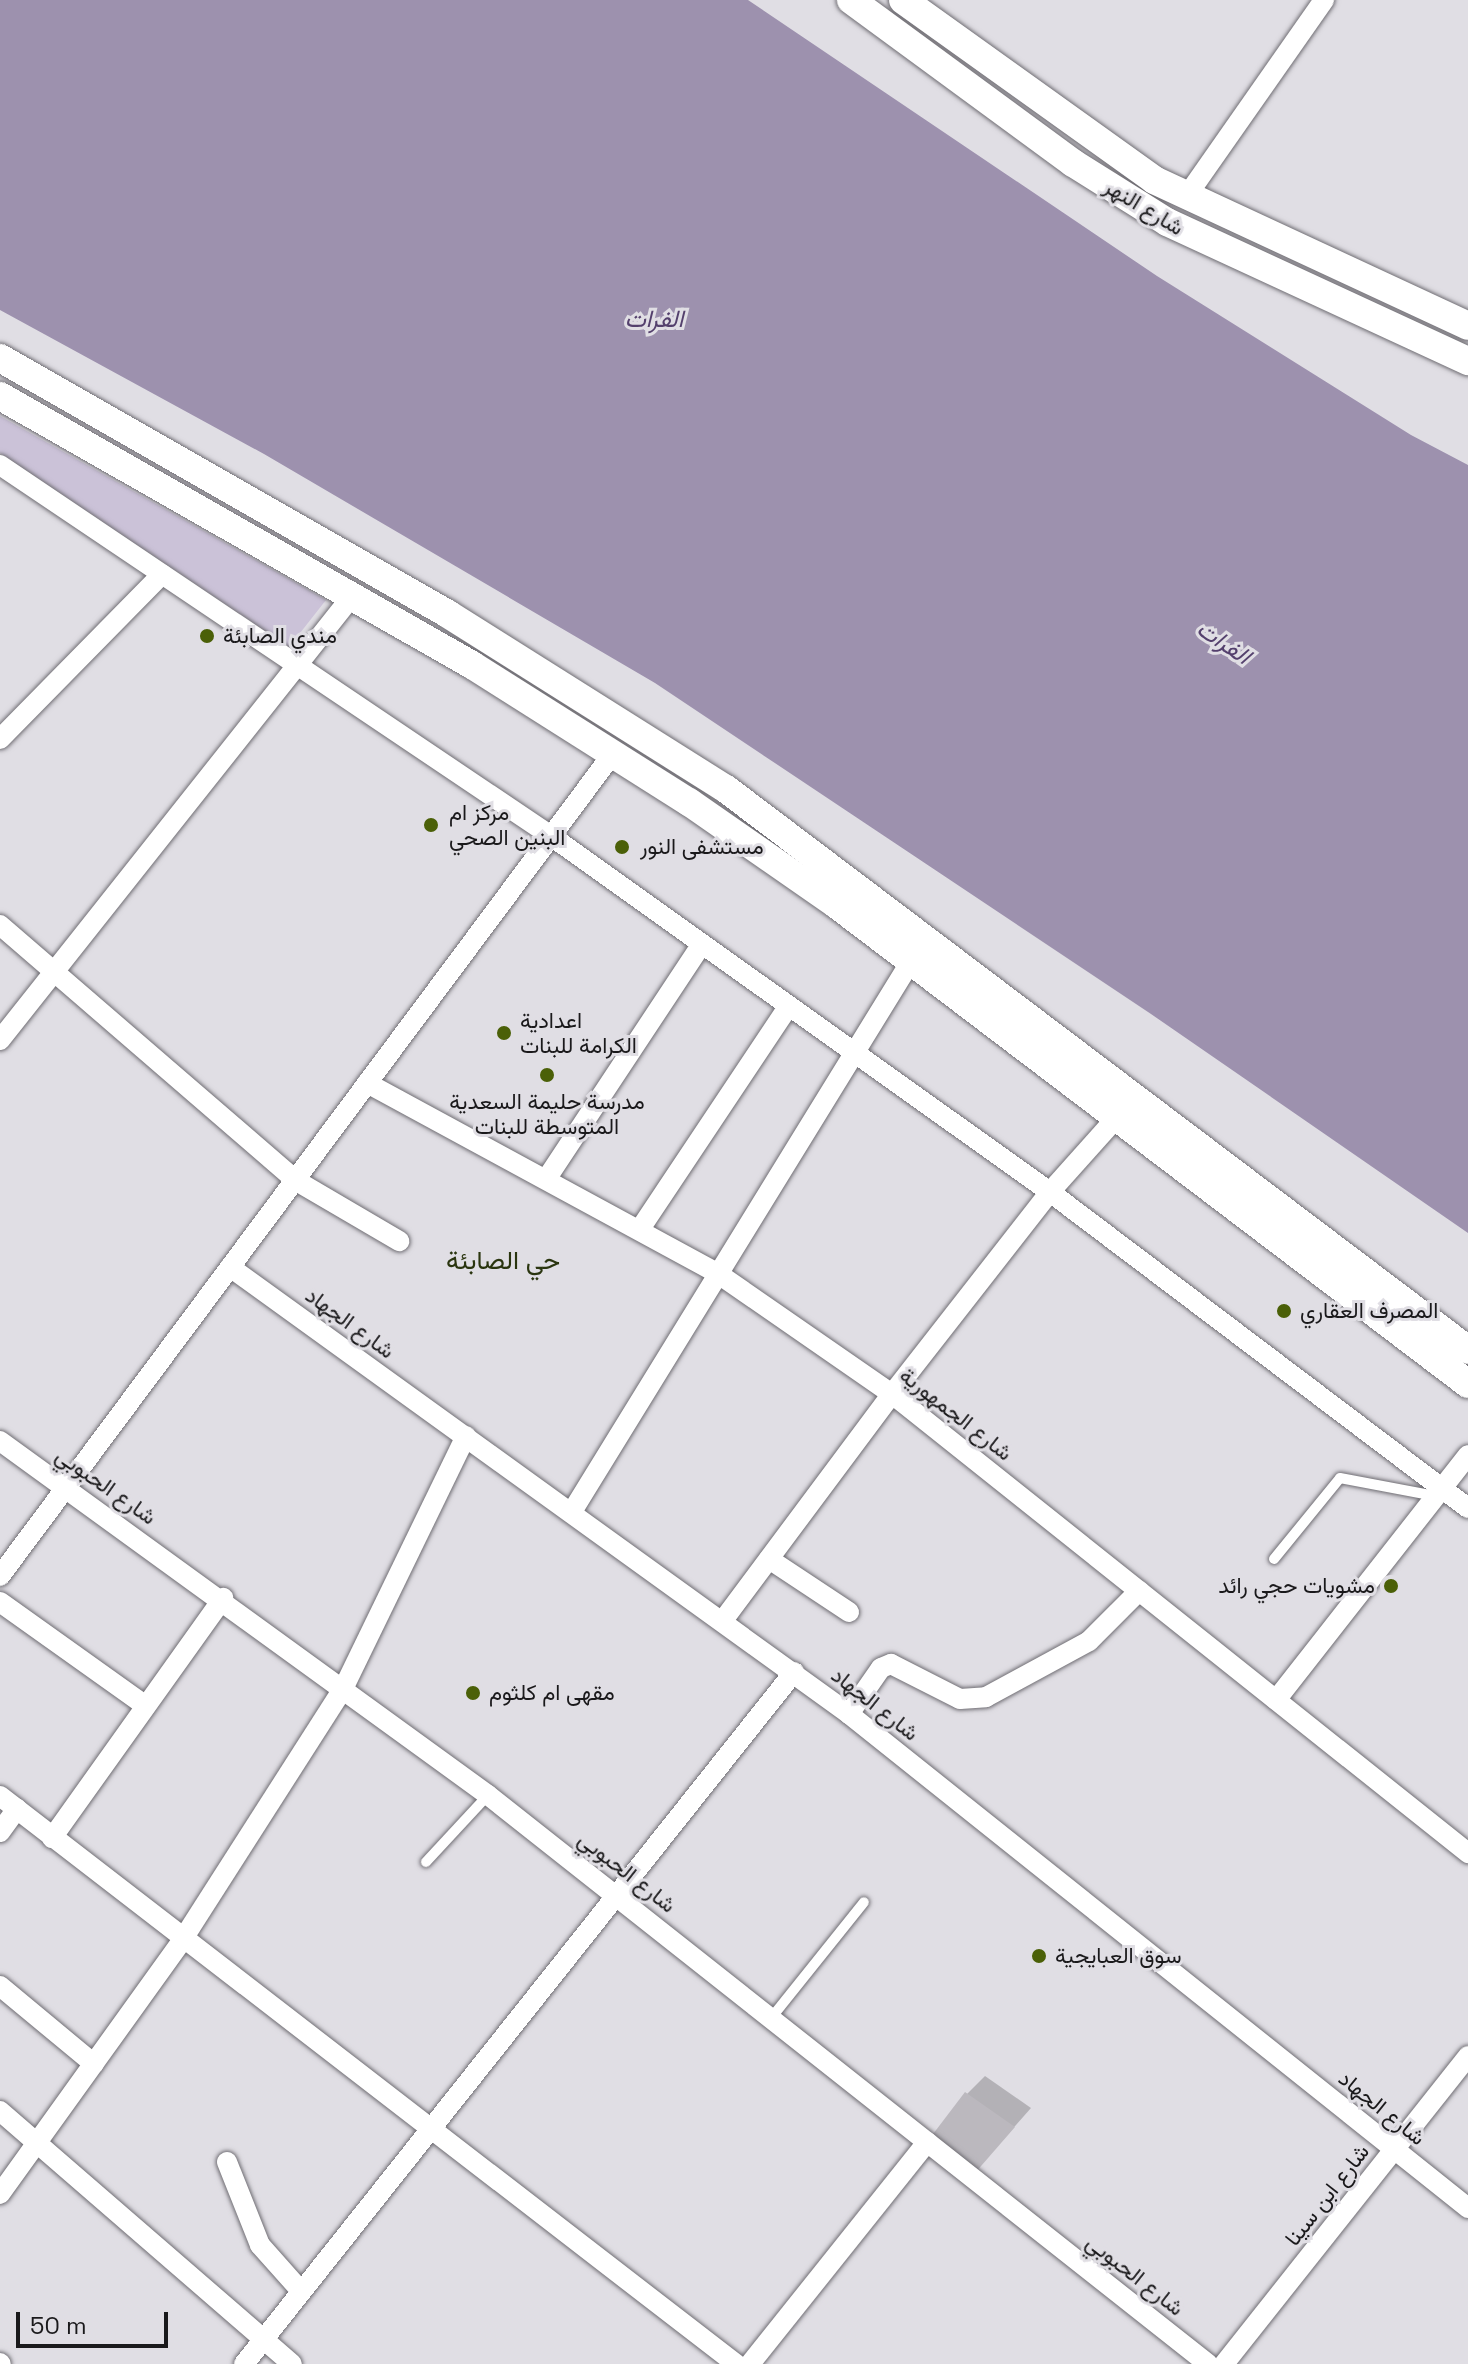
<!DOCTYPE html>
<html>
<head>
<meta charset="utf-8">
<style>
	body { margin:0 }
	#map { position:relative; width:1468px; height:2364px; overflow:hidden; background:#e0dee4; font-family:"Space Grotesk",Vazirmatn,sans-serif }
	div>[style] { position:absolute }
	.green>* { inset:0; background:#cbc2d8 }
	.water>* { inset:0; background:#9d91ae }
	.shadow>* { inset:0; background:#0003 }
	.building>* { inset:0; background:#bbb8be }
	.roads { filter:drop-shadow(0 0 2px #6f6d73) drop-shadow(0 0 2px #6f6d73) }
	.lane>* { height:10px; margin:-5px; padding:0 5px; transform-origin:5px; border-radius:5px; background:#fff }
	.street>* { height:20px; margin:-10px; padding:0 10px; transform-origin:10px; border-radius:10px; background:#fff }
	.secondary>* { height:28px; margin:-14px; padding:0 14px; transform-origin:14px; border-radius:14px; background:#fff }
	.dots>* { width:22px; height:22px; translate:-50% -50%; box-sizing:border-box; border:4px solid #e0dee4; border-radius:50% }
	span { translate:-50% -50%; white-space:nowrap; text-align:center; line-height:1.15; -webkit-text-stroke:6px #e0dee4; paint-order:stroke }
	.street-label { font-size:22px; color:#1a191b }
	.poi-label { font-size:22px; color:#1a191b }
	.left { translate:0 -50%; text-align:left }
	.right { translate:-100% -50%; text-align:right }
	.water-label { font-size:24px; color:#54406d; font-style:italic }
	.quarter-label { font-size:26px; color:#2a350f }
	.scale { position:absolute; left:16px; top:2312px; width:152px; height:36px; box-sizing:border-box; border:4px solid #1a191b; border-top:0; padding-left:10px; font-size:24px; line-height:28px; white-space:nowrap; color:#1a191b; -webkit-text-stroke:6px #e0dee4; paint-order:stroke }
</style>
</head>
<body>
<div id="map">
	<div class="green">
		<i style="clip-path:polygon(0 416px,326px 600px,289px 647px,0 453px)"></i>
	</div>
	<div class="water">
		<i style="clip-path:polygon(0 0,748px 0,1157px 276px,1411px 435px,1468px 465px,1468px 1233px,1151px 1014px,655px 683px,264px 454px,0 310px)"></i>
	</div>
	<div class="shadow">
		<i style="clip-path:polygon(985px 2076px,1031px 2108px,975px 2171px,967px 2094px)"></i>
	</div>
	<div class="building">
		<i style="clip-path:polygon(965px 2092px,1015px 2127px,975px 2173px,930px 2138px)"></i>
	</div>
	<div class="roads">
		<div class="lane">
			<i style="left:1274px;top:1559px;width:104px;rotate:-50.8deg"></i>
			<i style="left:1340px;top:1478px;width:97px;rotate:10.7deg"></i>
			<i style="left:426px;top:1862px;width:91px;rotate:-47.2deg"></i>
			<i style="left:772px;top:2017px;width:147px;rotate:-51.3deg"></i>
		</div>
		<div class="street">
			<i style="left:1186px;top:197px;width:241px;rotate:-55deg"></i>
			<i style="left:0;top:465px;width:664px;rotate:33.95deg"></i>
			<i style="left:551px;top:836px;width:613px;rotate:35.51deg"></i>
			<i style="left:1050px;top:1192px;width:524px;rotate:37.09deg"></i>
			<i style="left:0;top:739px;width:231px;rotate:-45.5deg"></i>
			<i style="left:0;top:925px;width:390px;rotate:40.8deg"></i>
			<i style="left:295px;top:1180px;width:121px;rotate:30.4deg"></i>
			<i style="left:0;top:1040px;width:567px;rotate:-51.59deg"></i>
			<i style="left:367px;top:1083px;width:402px;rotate:28.5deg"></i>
			<i style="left:720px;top:1275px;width:209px;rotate:34.7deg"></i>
			<i style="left:892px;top:1394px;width:737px;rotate:38.55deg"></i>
			<i style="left:547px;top:1178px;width:279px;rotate:-56.5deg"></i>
			<i style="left:640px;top:1229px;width:267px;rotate:-56.3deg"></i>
			<i style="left:230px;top:1267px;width:764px;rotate:35.83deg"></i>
			<i style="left:849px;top:1714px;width:792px;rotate:38.59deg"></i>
			<i style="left:0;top:1441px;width:603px;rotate:35.96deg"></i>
			<i style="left:488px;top:1795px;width:918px;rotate:38.32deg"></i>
			<i style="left:573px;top:1510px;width:645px;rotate:-58.38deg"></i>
			<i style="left:769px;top:1559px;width:96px;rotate:33.5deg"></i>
			<i style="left:0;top:1576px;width:1028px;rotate:-53.31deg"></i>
			<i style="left:0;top:1602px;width:179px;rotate:35.5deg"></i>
			<i style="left:724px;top:1619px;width:281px;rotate:-53.3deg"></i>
			<i style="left:892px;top:1394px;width:256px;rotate:-52deg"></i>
			<i style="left:1050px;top:1192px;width:102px;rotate:-48.2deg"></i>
			<i style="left:1276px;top:1700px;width:311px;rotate:-51.9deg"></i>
			<i style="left:849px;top:1714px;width:56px;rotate:-55.2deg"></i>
			<i style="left:881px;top:1668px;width:11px;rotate:-22deg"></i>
			<i style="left:891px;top:1664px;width:77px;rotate:26.9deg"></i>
			<i style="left:960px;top:1699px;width:26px;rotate:-4deg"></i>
			<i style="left:986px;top:1697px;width:117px;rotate:-28.5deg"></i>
			<i style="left:1089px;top:1641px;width:71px;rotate:-45deg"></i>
			<i style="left:0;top:1796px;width:930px;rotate:37.66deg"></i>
			<i style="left:0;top:1832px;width:29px;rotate:-54deg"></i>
			<i style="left:52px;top:1838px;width:295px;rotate:-54.5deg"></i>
			<i style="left:0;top:1986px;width:122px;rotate:39.7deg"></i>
			<i style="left:0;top:2111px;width:386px;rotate:40.9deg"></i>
			<i style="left:227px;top:2162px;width:89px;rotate:68.3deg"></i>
			<i style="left:260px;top:2245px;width:62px;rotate:48.3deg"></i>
			<i style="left:0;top:2194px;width:314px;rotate:-54.3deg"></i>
			<i style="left:183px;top:1939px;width:299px;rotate:-57.4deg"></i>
			<i style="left:344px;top:1687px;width:279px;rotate:-64.1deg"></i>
			<i style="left:0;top:2363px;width:1px;rotate:45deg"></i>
			<i style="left:244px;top:2364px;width:884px;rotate:-51.52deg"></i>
			<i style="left:750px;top:2364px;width:284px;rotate:-51.4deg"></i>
			<i style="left:1224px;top:2364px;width:393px;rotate:-51.6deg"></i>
		</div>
		<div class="secondary">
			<i style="left:851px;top:0;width:275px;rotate:36.3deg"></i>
			<i style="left:1073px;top:163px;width:111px;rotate:32.1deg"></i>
			<i style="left:1167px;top:222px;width:332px;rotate:24.8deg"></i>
			<i style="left:903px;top:0;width:309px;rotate:35.6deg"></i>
			<i style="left:1154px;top:180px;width:346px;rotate:24.9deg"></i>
			<i style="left:0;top:358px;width:516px;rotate:29.74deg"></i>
			<i style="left:448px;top:614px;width:328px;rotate:32.2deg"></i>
			<i style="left:726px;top:789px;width:930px;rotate:37.09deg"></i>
			<i style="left:0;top:396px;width:543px;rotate:29.68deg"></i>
			<i style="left:472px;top:665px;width:257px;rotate:32.3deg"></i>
			<i style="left:689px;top:802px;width:180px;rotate:34.8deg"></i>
			<i style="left:837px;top:905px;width:792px;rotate:37.2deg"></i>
		</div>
	</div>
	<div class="dots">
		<i style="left:207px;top:636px;background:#4b6008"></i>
		<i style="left:431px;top:825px;background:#4b6008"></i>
		<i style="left:622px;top:847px;background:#4b6008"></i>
		<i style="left:504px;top:1033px;background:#4b6008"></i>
		<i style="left:547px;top:1075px;background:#4b6008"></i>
		<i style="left:1284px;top:1311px;background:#4b6008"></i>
		<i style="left:1391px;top:1586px;background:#4b6008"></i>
		<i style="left:473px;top:1693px;background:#4b6008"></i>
		<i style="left:1039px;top:1956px;background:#4b6008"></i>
	</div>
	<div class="street-label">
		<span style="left:1144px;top:207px;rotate:31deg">شارع النهر</span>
		<span style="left:350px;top:1323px;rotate:36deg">شارع الجهاد</span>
		<span style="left:956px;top:1414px;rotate:38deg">شارع الجمهورية</span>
		<span style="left:106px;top:1486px;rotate:35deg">شارع الحبوبي</span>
		<span style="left:875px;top:1704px;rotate:38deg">شارع الجهاد</span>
		<span style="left:627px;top:1872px;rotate:38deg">شارع الحبوبي</span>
		<span style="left:1382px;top:2108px;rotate:39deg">شارع الجهاد</span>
		<span style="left:1327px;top:2195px;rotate:-52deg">شارع ابن سينا</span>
		<span style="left:1135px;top:2275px;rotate:38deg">شارع الحبوبي</span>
	</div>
	<div class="poi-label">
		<span class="left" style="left:223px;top:636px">مندي الصابئة</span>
		<span class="left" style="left:449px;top:825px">مركز ام<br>البنين الصحي</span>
		<span class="left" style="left:640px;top:847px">مستشفى النور</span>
		<span class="left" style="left:520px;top:1033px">اعدادية<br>الكرامة للبنات</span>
		<span style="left:547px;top:1114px">مدرسة حليمة السعدية<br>المتوسطة للبنات</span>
		<span class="left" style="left:1300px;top:1311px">المصرف العقاري</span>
		<span class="right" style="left:1375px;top:1586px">مشويات حجي رائد</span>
		<span class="left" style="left:489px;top:1693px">مقهى ام كلثوم</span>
		<span class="left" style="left:1055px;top:1956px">سوق العبايجية</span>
	</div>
	<div class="water-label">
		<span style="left:654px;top:319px">الفرات</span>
		<span style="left:1224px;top:642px;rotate:34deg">الفرات</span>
	</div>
	<div class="quarter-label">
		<span style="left:503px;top:1261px">حي الصابئة</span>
	</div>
	<div class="scale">50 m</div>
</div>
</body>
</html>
